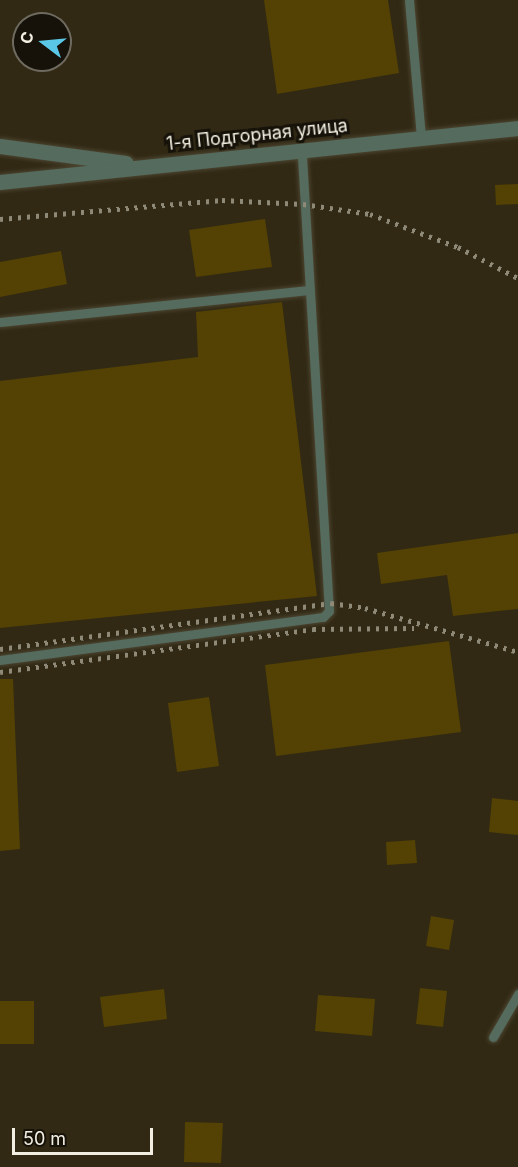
<!DOCTYPE html>
<html>
<head>
<meta charset="utf-8">
<style>
	body { margin:0 }
	#map { position:relative; width:518px; height:1167px; overflow:hidden; background:#312914; font-family:Inter,sans-serif }
	div>[style] { position:absolute }
	.building>* { inset:0; background:#534204 }
	.roads { filter:drop-shadow(0 0 2px #4c4531) drop-shadow(0 0 2px #4c4531) }
	.lane>* { height:9px; margin:-4.5px; padding:0 4.5px; transform-origin:4.5px; border-radius:4.5px; background:#546b5d }
	.street>* { height:15px; margin:-7.5px; padding:0 7.5px; transform-origin:7.5px; border-radius:7.5px; background:#546b5d }
	.rail>* { height:4.5px; margin-top:-2.25px; transform-origin:0; background:repeating-linear-gradient(90deg,#8f8978 0 3px,transparent 0 9px) }
	span { translate:-50% -50%; white-space:nowrap; text-align:center; line-height:1.15; -webkit-text-stroke:6px #161209; paint-order:stroke }
	.street-label { font-size:18px; color:#f2eee1 }
	.north { position:absolute; left:12px; top:12px; width:60px; height:60px; box-sizing:border-box; background:#161209; border:2px solid #6e6a5f; border-radius:50%; rotate:286deg; font-size:16px; font-weight:700; line-height:24px; text-align:center; color:#f2eee1 }
	.north::after { content:''; display:block; margin:auto; width:21px; height:27px; background:#5bc7e7; clip-path:polygon(50% 0,100% 100%,50% 72%,0 100%) }
	.scale { position:absolute; left:12px; top:1128px; width:141px; height:27px; box-sizing:border-box; border:3px solid #f2eee1; border-top:0; padding-left:8px; font-size:18px; line-height:21px; white-space:nowrap; color:#f2eee1; -webkit-text-stroke:4px #161209; paint-order:stroke }
</style>
</head>
<body>
<div id="map">
	<div class="building">
		<i style="clip-path:polygon(264px 0,388px 0,399px 73px,277px 94px)"></i>
		<i style="clip-path:polygon(518px 184px,518px 204px,496px 205px,495px 185px)"></i>
		<i style="clip-path:polygon(265px 219px,272px 267px,196px 277px,189px 230px)"></i>
		<i style="clip-path:polygon(61px 251px,67px 284px,0 297px,0 262px)"></i>
		<i style="clip-path:polygon(282px 302px,317px 596px,0 628px,0 381px,198px 357px,196px 312px)"></i>
		<i style="clip-path:polygon(518px 533px,518px 609px,453px 616px,447px 575px,381px 584px,377px 553px)"></i>
		<i style="clip-path:polygon(449px 641px,461px 732px,276px 756px,265px 665px)"></i>
		<i style="clip-path:polygon(0 679px,13px 679px,20px 849px,0 851px)"></i>
		<i style="clip-path:polygon(209px 697px,219px 766px,177px 772px,168px 703px)"></i>
		<i style="clip-path:polygon(492px 798px,518px 801px,518px 835px,489px 832px)"></i>
		<i style="clip-path:polygon(415px 840px,417px 863px,387px 865px,386px 842px)"></i>
		<i style="clip-path:polygon(431px 916px,454px 920px,449px 950px,426px 946px)"></i>
		<i style="clip-path:polygon(420px 988px,447px 991px,443px 1027px,416px 1024px)"></i>
		<i style="clip-path:polygon(164px 989px,167px 1019px,104px 1027px,100px 997px)"></i>
		<i style="clip-path:polygon(318px 995px,375px 999px,372px 1036px,315px 1031px)"></i>
		<i style="clip-path:polygon(0 1001px,34px 1001px,34px 1044px,0 1044px)"></i>
		<i style="clip-path:polygon(185px 1122px,223px 1123px,221px 1163px,184px 1162px)"></i>
	</div>
	<div class="roads">
		<div class="lane">
			<i style="left:409px;top:0;width:139px;rotate:85deg"></i>
			<i style="left:0;top:322px;width:311px;rotate:-5.9deg"></i>
			<i style="left:0;top:660px;width:326px;rotate:-7.6deg"></i>
			<i style="left:323px;top:617px;width:8px;rotate:-45deg"></i>
			<i style="left:329px;top:611px;width:462px;rotate:-93.4deg"></i>
			<i style="left:493px;top:1037px;width:50px;rotate:-59.8deg"></i>
		</div>
		<div class="street">
			<i style="left:0;top:146px;width:127px;rotate:7.7deg"></i>
			<i style="left:0;top:182px;width:521px;rotate:-5.95deg"></i>
		</div>
	</div>
	<div class="rail">
		<i style="left:0;top:219px;width:223px;rotate:-4.9deg"></i>
		<i style="left:222px;top:200px;width:81px;rotate:2.8deg"></i>
		<i style="left:303px;top:204px;width:68px;rotate:8.5deg"></i>
		<i style="left:370px;top:214px;width:94px;rotate:20.6deg"></i>
		<i style="left:458px;top:247px;width:68px;rotate:27.3deg"></i>
		<i style="left:0;top:649px;width:334px;rotate:-7.9deg"></i>
		<i style="left:331px;top:603px;width:34px;rotate:8deg"></i>
		<i style="left:365px;top:608px;width:159px;rotate:16deg"></i>
		<i style="left:0;top:672px;width:316px;rotate:-7.8deg"></i>
		<i style="left:313px;top:629px;width:101px;rotate:-0.6deg"></i>
	</div>
	<div class="street-label">
		<span style="left:257px;top:135px;rotate:-6deg">1-я Подгорная улица</span>
	</div>
	<div class="north">С</div>
	<div class="scale">50 m</div>
</div>
</body>
</html>
